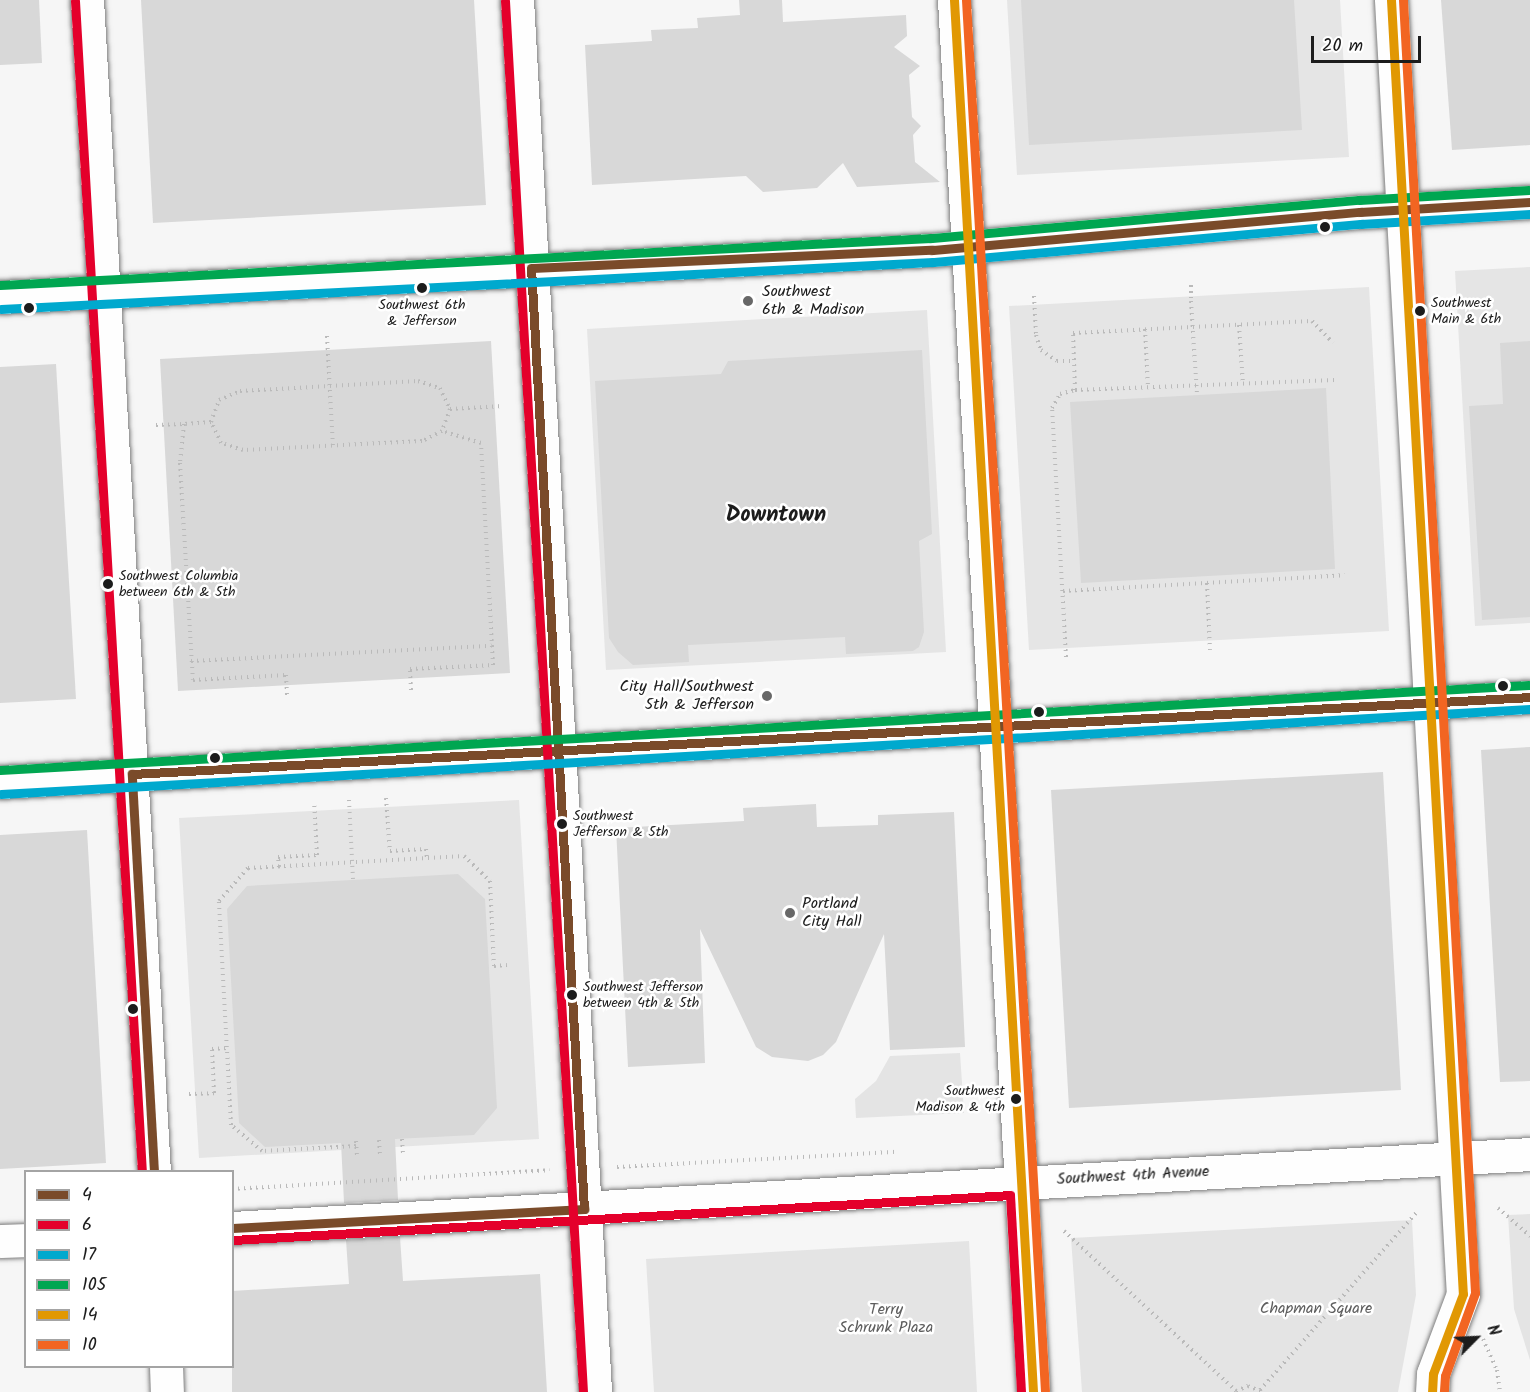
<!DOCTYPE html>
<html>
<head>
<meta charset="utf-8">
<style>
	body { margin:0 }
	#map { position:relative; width:1530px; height:1392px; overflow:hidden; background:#f6f6f6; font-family:Kalam,sans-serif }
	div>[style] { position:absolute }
	.built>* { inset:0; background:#e5e5e5 }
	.green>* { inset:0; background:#e4e4e4 }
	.building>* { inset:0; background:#d8d8d8 }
	.path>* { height:4px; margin-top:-2px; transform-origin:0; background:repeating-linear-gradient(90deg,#bababa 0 1.5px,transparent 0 6px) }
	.roads { filter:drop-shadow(0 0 2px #7e7e7e) drop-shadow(0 0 2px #7e7e7e) }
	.secondary>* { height:33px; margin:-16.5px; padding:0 16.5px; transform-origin:16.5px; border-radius:16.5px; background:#fefefe }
	.primary>* { height:33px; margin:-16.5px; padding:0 16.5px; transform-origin:16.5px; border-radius:16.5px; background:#fefefe }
	.path-bridge>* { height:4px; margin-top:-2px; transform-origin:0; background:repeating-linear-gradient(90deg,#bababa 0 1.5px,transparent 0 6px) }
	.bus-1>* { height:9px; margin:-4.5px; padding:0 4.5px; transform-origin:4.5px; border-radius:4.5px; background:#7a4b2a }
	.bus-2>* { height:9px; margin:-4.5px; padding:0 4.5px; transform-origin:4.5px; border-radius:4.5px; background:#e4002b }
	.bus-3>* { height:9px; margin:-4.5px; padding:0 4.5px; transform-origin:4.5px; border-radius:4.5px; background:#00a9ce }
	.bus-4>* { height:9px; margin:-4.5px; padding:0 4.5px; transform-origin:4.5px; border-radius:4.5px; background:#00a651 }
	.bus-5>* { height:9px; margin:-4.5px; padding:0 4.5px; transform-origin:4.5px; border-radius:4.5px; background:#e19803 }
	.bus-6>* { height:9px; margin:-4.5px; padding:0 4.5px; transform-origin:4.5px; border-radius:4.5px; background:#f26522 }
	.dots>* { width:16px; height:16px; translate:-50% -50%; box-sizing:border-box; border:3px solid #fff; border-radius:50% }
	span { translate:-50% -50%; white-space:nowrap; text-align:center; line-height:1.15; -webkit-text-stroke:5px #fff; paint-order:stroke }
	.bus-label { font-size:14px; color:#1c1c1c }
	.left { translate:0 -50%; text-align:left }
	.right { translate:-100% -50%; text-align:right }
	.poi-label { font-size:16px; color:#1c1c1c }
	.street-label { font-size:16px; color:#1c1c1c }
	.park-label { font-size:16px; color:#5d5d5d }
	.district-label { font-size:22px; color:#1c1c1c; font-weight:700 }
	.legend { position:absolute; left:24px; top:1170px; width:210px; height:198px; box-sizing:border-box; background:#fff; border:2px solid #a4a4a4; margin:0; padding:8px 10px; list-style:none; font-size:18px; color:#1c1c1c }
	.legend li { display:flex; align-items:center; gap:12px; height:30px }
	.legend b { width:30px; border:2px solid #a4a4a4 }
	.north { position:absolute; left:1446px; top:1308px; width:60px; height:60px; -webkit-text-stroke:4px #fff; paint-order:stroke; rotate:66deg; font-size:16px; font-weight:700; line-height:24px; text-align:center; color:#1c1c1c }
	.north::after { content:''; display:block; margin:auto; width:21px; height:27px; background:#1c1c1c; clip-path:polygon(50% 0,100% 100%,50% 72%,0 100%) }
	.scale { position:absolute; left:1311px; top:36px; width:110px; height:27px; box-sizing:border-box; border:3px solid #1c1c1c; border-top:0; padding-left:8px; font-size:18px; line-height:21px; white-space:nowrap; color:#1c1c1c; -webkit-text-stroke:4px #fff; paint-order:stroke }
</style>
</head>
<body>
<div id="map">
	<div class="built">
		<i style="clip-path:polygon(1007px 0,1340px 0,1349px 157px,1017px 175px)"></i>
		<i style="clip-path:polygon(1530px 267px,1530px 623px,1475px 626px,1455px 271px)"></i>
		<i style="clip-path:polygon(1369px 287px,1389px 631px,1029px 650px,1009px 306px)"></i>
		<i style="clip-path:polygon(927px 310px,946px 652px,606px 670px,587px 329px)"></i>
		<i style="clip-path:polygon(519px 800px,539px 1139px,199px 1158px,179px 818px)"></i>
	</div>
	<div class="green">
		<i style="clip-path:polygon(960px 1053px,964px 1113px,856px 1118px,855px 1099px,876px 1081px,890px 1056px)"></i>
		<i style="clip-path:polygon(1530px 1214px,1530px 1360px,1514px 1309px,1508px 1215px)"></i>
		<i style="clip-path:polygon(1412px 1220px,1416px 1295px,1398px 1392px,1082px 1392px,1071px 1238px)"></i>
		<i style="clip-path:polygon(969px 1241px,977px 1392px,654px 1392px,646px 1259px)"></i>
	</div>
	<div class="building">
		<i style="clip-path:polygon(0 0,39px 0,42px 63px,0 65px)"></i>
		<i style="clip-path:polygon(141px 0,474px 0,486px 205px,153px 223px)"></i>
		<i style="clip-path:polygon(739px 0,782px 0,783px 22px,906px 15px,907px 36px,894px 47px,920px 66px,909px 75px,912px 117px,921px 126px,913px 135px,915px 162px,940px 182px,857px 187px,843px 163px,817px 188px,763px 192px,746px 176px,592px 185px,585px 45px,652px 41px,651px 30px,698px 28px,697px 18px,740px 15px)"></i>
		<i style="clip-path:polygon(1021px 0,1294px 0,1302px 130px,1029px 145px)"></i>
		<i style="clip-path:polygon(1441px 0,1530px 0,1530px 145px,1452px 150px)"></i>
		<i style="clip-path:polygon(491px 341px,510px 673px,178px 691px,160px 359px)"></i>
		<i style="clip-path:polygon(1530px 341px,1530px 617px,1482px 620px,1469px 406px,1503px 404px,1500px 343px)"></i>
		<i style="clip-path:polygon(922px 350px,932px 534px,919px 541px,924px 632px,919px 647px,913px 651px,846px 654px,845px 637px,688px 645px,689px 662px,633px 665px,618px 652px,609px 638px,595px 381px,721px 374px,728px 361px)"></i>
		<i style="clip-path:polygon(56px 364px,76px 699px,0 703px,0 367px)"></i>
		<i style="clip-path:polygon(1326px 388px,1335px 569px,1081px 583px,1070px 402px)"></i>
		<i style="clip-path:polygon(1530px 747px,1530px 1081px,1500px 1082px,1481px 750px)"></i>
		<i style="clip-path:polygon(1383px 772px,1401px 1090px,1069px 1108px,1051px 790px)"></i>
		<i style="clip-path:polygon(816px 804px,817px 827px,878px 825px,878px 815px,954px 812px,965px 1047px,890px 1050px,884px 934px,836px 1042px,823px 1055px,808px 1061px,772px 1057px,756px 1047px,700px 929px,705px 1063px,628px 1067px,616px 828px,744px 821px,743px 808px)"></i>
		<i style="clip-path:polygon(87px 830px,106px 1163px,0 1169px,0 835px)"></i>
		<i style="clip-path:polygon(458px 874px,485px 899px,497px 1108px,474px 1135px,395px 1139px,398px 1200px,344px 1203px,341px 1143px,265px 1147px,239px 1123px,227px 909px,247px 886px)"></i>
		<i style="clip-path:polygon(400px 1237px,403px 1281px,540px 1274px,547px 1392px,232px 1392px,232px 1291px,349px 1284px,346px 1240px)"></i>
	</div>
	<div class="path">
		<i style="left:1191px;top:285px;width:16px;rotate:90deg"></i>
		<i style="left:1034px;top:296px;width:39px;rotate:87deg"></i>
		<i style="left:1036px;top:335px;width:16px;rotate:72deg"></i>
		<i style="left:1041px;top:350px;width:19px;rotate:35deg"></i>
		<i style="left:1057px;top:361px;width:17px"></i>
		<i style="left:1239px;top:325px;width:58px;rotate:86.1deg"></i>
		<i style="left:1145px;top:329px;width:58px;rotate:87deg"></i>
		<i style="left:327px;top:336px;width:110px;rotate:86.9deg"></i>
		<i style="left:418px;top:381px;width:23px;rotate:18deg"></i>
		<i style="left:440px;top:388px;width:23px;rotate:65deg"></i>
		<i style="left:450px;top:409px;width:23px;rotate:110deg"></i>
		<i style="left:442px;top:431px;width:22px;rotate:153deg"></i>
		<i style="left:422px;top:441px;width:179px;rotate:177.1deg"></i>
		<i style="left:243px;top:450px;width:23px;rotate:-162deg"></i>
		<i style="left:221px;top:443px;width:23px;rotate:-115deg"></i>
		<i style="left:211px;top:422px;width:23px;rotate:-70deg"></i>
		<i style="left:219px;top:400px;width:23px;rotate:-23deg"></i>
		<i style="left:240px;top:391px;width:178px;rotate:-3.2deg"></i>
		<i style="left:1075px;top:390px;width:57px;rotate:-92deg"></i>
		<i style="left:1073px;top:333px;width:239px;rotate:-2.9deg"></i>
		<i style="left:1312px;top:321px;width:30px;rotate:46deg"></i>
		<i style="left:450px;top:409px;width:52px;rotate:-3.3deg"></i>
		<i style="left:211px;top:422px;width:27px;rotate:176deg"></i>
		<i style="left:184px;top:424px;width:39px;rotate:96deg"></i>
		<i style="left:180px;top:463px;width:217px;rotate:86.6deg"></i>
		<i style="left:193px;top:680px;width:93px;rotate:-3.1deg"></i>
		<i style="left:286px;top:675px;width:21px;rotate:87deg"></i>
		<i style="left:156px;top:425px;width:28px;rotate:-2deg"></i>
		<i style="left:1207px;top:583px;width:67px;rotate:87.4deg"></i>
		<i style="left:1063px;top:591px;width:282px;rotate:-3.2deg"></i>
		<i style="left:1066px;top:657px;width:249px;rotate:-93.2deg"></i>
		<i style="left:1052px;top:408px;width:16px;rotate:-60deg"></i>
		<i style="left:1060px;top:394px;width:16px;rotate:-15deg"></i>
		<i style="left:1075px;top:390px;width:260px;rotate:-2.2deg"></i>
		<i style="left:191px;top:661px;width:301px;rotate:-2.9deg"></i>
		<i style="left:411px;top:690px;width:21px;rotate:-93deg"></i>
		<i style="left:410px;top:669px;width:83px;rotate:-2.8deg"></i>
		<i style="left:493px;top:665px;width:222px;rotate:-93.1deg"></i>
		<i style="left:481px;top:443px;width:41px;rotate:-162.9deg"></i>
		<i style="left:386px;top:798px;width:53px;rotate:85.7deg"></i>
		<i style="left:390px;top:851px;width:36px;rotate:-3deg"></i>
		<i style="left:426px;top:849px;width:9px;rotate:84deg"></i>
		<i style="left:279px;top:867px;width:10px;rotate:-96deg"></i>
		<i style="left:278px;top:857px;width:39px;rotate:-3deg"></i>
		<i style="left:317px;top:855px;width:53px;rotate:-93.2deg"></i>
		<i style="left:189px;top:1094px;width:25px;rotate:-2deg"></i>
		<i style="left:214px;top:1093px;width:44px;rotate:-92.6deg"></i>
		<i style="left:212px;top:1049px;width:15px;rotate:-4deg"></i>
		<i style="left:402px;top:1139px;width:14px;rotate:86deg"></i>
		<i style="left:379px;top:1140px;width:14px;rotate:86deg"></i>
		<i style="left:356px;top:1141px;width:14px;rotate:86deg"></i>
		<i style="left:356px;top:1146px;width:94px;rotate:177deg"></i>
		<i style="left:262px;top:1151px;width:40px;rotate:-140deg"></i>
		<i style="left:231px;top:1125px;width:224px;rotate:-93.1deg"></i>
		<i style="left:219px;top:901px;width:44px;rotate:-48.7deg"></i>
		<i style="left:248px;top:868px;width:216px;rotate:-3.2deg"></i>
		<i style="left:464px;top:856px;width:36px;rotate:44deg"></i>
		<i style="left:490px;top:881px;width:85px;rotate:87.3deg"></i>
		<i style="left:494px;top:966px;width:13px;rotate:-4deg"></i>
		<i style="left:617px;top:1167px;width:280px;rotate:-3.1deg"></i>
		<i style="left:232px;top:1189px;width:318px;rotate:-3.4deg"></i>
		<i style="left:1498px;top:1208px;width:43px;rotate:41.2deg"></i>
		<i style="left:1064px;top:1231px;width:235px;rotate:42.9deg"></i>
		<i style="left:1483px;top:1339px;width:34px;rotate:66deg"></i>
		<i style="left:1497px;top:1370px;width:22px;rotate:82deg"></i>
		<i style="left:1260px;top:1390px;width:237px;rotate:-48.6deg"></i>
		<i style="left:1236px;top:1391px;width:13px;rotate:-23deg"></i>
		<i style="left:1248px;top:1386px;width:15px;rotate:23deg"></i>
	</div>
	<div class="roads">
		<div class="secondary">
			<i style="left:87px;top:0;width:1174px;rotate:86.73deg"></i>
			<i style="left:517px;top:0;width:1394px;rotate:86.79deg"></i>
			<i style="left:954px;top:0;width:1184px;rotate:86.76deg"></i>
			<i style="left:1391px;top:0;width:1296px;rotate:86.82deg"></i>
			<i style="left:1463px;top:1294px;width:85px;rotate:110.6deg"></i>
			<i style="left:1433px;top:1374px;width:18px;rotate:93deg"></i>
			<i style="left:0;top:297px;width:933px;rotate:-2.89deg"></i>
			<i style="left:932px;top:250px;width:430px;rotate:-5.1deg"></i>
			<i style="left:1360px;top:212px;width:170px;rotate:-3.4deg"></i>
			<i style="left:0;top:782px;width:1532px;rotate:-3.18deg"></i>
			<i style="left:166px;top:1366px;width:26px;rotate:88deg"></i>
		</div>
		<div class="primary">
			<i style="left:1021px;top:1182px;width:210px;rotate:86.7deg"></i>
			<i style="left:232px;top:1228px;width:1300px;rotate:-3.26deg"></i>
			<i style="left:0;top:1241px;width:26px;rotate:-2deg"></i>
		</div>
	</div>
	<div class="path-bridge">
		<i style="left:1191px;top:301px;width:94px;rotate:86.3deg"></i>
		<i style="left:349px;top:800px;width:80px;rotate:87.1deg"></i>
	</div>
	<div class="bus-1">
		<i style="left:154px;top:1172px;width:399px;rotate:-93.2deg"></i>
		<i style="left:132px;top:774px;width:1400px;rotate:-3.15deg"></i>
		<i style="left:232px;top:1228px;width:353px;rotate:-3.1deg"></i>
		<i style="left:584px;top:1209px;width:942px;rotate:-93.22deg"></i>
		<i style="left:531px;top:268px;width:401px;rotate:-2.6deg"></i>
		<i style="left:932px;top:250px;width:430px;rotate:-5.1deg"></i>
		<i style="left:1360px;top:212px;width:170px;rotate:-3.4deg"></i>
	</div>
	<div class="bus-2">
		<i style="left:75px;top:1px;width:1173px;rotate:86.73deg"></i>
		<i style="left:505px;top:1px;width:1393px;rotate:86.79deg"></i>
		<i style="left:233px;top:1240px;width:778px;rotate:-3.31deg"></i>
		<i style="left:1010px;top:1195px;width:197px;rotate:86.8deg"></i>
	</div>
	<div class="bus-3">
		<i style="left:1px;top:309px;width:933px;rotate:-2.89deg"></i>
		<i style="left:933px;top:262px;width:430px;rotate:-5.1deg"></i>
		<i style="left:1361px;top:224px;width:169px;rotate:-3.4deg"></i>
		<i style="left:1px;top:794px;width:1531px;rotate:-3.18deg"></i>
	</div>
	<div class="bus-4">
		<i style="left:0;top:285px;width:932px;rotate:-2.89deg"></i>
		<i style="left:931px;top:238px;width:430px;rotate:-5.1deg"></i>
		<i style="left:1359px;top:200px;width:170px;rotate:-3.4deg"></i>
		<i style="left:0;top:770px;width:1531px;rotate:-3.18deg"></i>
	</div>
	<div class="bus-5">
		<i style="left:954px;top:0;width:1394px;rotate:86.75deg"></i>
		<i style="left:1391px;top:0;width:1296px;rotate:86.82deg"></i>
		<i style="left:1463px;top:1294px;width:85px;rotate:110.6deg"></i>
		<i style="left:1433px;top:1374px;width:18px;rotate:93deg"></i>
	</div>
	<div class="bus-6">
		<i style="left:966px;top:0;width:1393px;rotate:86.75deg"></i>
		<i style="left:1403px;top:0;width:1295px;rotate:86.81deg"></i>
		<i style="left:1475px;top:1293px;width:88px;rotate:109.9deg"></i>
		<i style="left:1445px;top:1376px;width:16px;rotate:94deg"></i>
	</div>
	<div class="dots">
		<i style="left:1325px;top:227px;background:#1c1c1c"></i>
		<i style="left:422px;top:288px;background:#1c1c1c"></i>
		<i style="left:748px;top:301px;background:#686868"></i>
		<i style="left:29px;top:308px;background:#1c1c1c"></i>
		<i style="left:1420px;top:311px;background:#1c1c1c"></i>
		<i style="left:108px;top:584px;background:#1c1c1c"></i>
		<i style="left:1503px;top:686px;background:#1c1c1c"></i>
		<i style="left:767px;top:696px;background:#686868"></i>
		<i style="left:1039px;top:712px;background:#1c1c1c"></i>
		<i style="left:215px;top:758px;background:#1c1c1c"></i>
		<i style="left:562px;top:824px;background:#1c1c1c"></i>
		<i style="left:790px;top:913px;background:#686868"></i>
		<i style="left:572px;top:995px;background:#1c1c1c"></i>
		<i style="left:133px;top:1009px;background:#1c1c1c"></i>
		<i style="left:1016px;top:1099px;background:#1c1c1c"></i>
	</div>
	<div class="bus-label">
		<span class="left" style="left:1431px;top:311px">Southwest<br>Main &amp; 6th</span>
		<span style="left:422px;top:313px">Southwest 6th<br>&amp; Jefferson</span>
		<span class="left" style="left:119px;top:584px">Southwest Columbia<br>between 6th &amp; 5th</span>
		<span class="left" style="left:573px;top:824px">Southwest<br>Jefferson &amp; 5th</span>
		<span class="left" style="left:583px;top:995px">Southwest Jefferson<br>between 4th &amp; 5th</span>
		<span class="right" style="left:1005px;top:1099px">Southwest<br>Madison &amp; 4th</span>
	</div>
	<div class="poi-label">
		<span class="left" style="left:762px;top:301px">Southwest<br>6th &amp; Madison</span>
		<span class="right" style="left:754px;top:696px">City Hall/Southwest<br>5th &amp; Jefferson</span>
		<span class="left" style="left:802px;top:913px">Portland<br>City Hall</span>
	</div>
	<div class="street-label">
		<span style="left:1133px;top:1176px;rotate:-3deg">Southwest 4th Avenue</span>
	</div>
	<div class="park-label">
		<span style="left:1316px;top:1309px">Chapman Square</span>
		<span style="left:886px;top:1319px">Terry<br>Schrunk Plaza</span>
	</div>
	<div class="district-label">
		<span style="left:776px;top:516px">Downtown</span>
	</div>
	<ul class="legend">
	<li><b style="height:8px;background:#7a4b2a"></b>4</li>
	<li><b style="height:8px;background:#e4002b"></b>6</li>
	<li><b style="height:8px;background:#00a9ce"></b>17</li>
	<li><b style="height:8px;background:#00a651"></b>105</li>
	<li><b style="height:8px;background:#e19803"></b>14</li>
	<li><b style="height:8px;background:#f26522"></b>10</li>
	</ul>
	<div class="north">N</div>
	<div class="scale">20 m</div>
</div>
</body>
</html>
